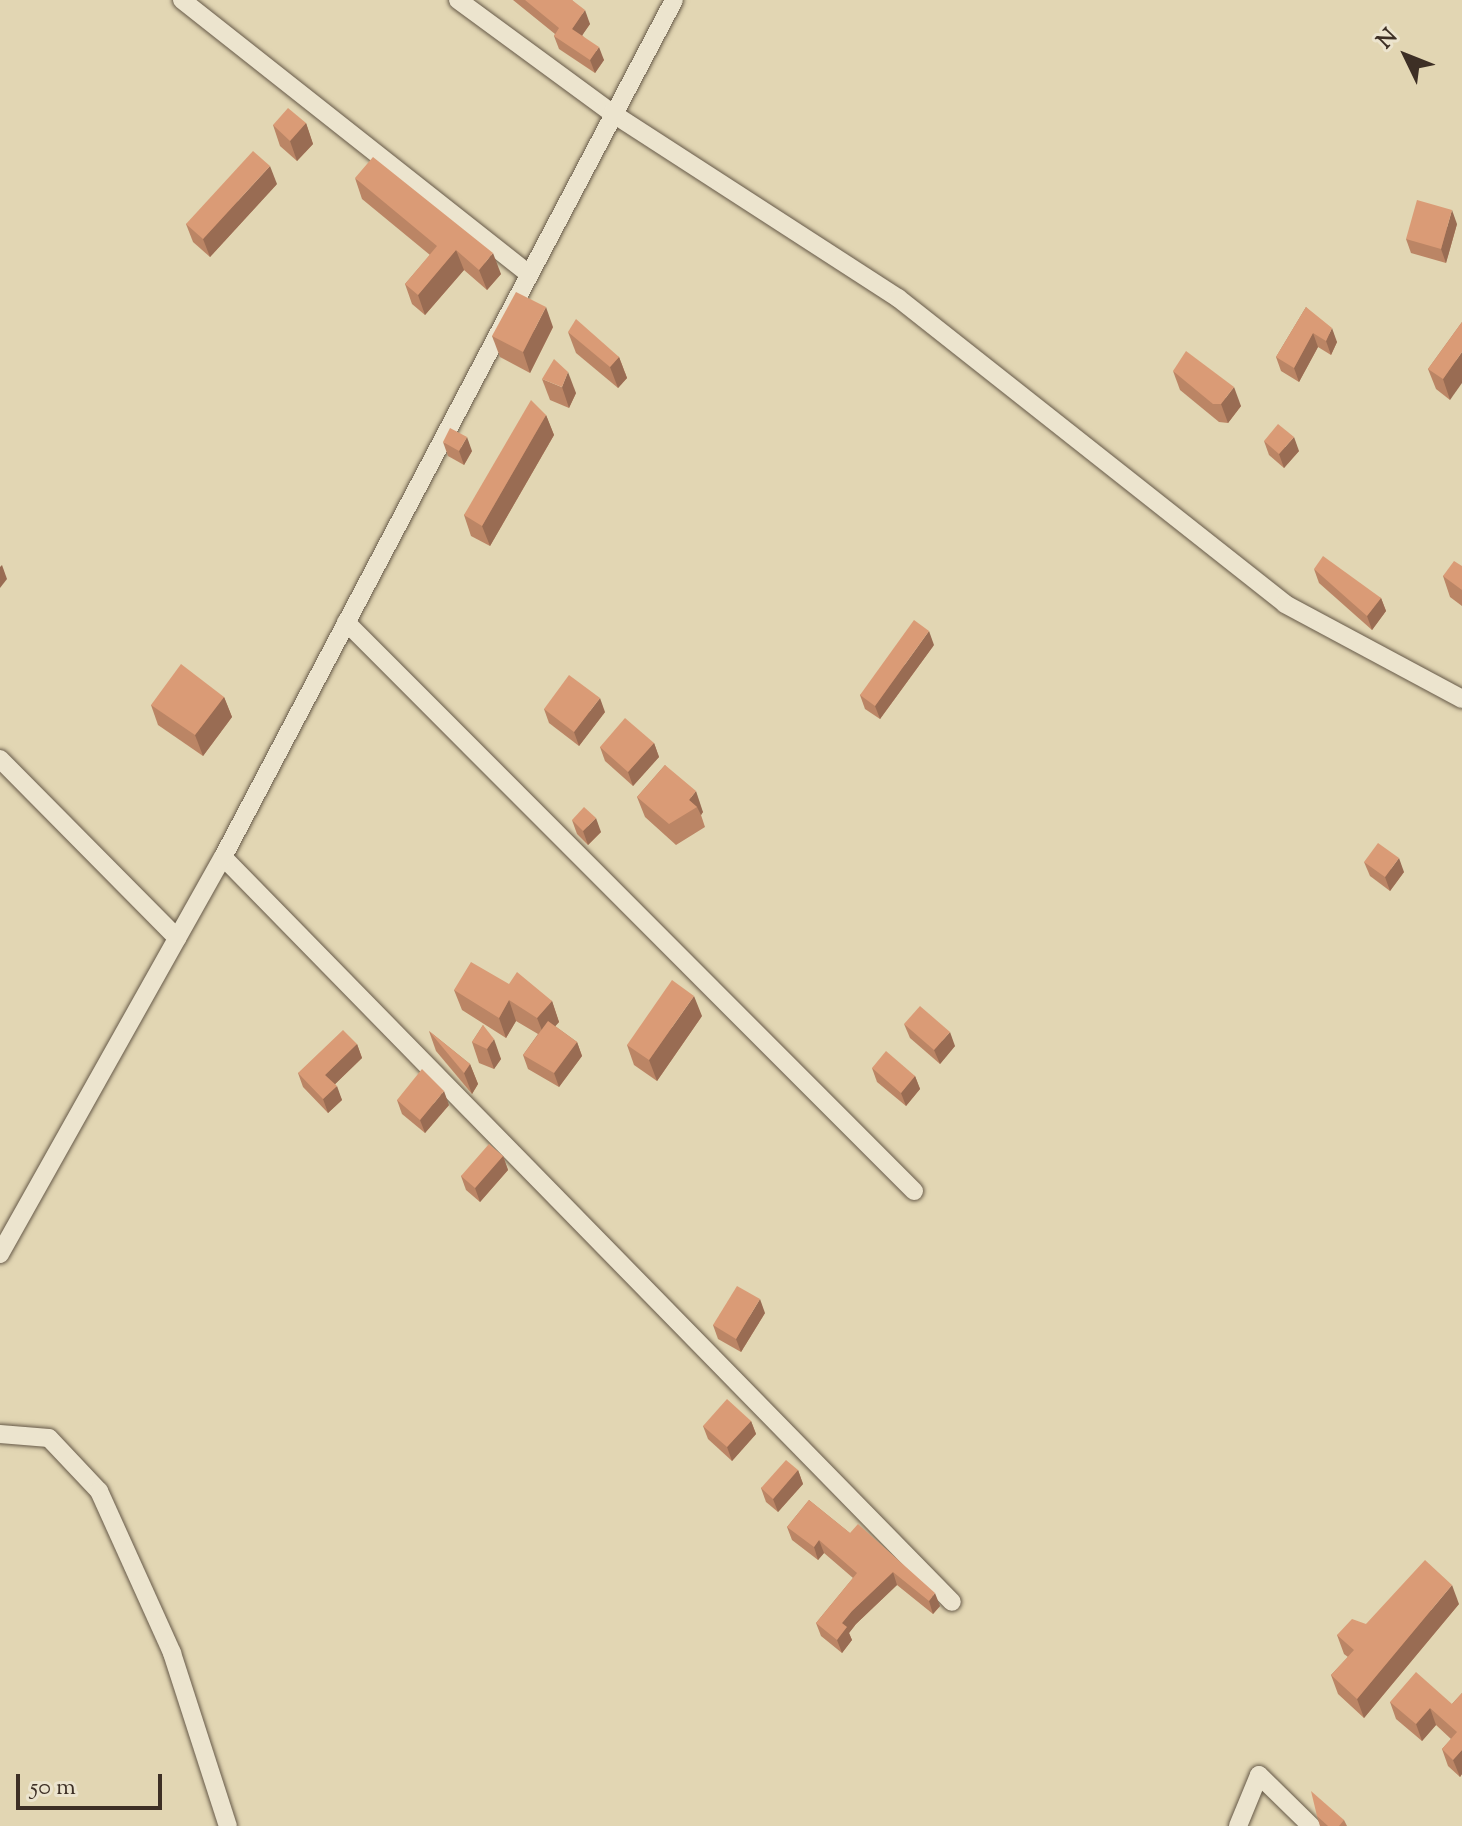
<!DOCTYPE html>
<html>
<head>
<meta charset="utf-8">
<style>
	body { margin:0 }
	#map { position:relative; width:1462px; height:1826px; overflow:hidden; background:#e2d6b3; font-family:"Sorts Mill Goudy",serif }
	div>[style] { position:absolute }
	.roads { filter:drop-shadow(0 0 2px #665948) drop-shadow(0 0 2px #665948) }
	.street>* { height:18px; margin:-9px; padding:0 9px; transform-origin:9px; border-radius:9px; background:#ece4ce }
	.wall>* { inset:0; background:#bb8565 }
	.shaded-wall>* { inset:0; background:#996c53 }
	.building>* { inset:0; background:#da9b76 }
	span { translate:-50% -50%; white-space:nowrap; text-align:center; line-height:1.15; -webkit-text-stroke:6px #ece4ce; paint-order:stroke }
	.north { position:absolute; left:1366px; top:16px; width:80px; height:80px; -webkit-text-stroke:6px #ece4ce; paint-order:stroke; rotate:313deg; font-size:22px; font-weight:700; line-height:32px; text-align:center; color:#3d2f25 }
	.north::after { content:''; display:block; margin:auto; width:28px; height:36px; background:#3d2f25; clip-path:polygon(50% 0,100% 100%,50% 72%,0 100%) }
	.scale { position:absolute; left:16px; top:1774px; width:146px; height:36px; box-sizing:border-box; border:4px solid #3d2f25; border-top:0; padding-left:10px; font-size:24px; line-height:28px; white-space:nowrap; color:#3d2f25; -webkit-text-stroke:6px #ece4ce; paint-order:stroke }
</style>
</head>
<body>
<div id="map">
	<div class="roads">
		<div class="street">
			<i style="left:182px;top:0;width:441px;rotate:38.3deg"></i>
			<i style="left:458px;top:0;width:191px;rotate:36.3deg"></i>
			<i style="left:612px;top:113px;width:341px;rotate:32.9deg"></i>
			<i style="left:898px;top:298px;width:493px;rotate:38.3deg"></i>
			<i style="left:1285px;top:604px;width:201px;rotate:28.2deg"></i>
			<i style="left:346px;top:622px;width:804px;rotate:45.05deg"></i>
			<i style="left:0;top:759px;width:252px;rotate:45.3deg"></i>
			<i style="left:223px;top:857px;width:1042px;rotate:45.62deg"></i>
			<i style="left:0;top:1254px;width:455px;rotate:-60.7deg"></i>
			<i style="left:223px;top:857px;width:968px;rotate:-62.24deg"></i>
			<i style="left:0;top:1434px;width:49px;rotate:4.7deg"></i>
			<i style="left:49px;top:1438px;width:73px;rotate:46.7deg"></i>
			<i style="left:99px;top:1491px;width:178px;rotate:65.7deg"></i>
			<i style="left:172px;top:1653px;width:182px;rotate:72.1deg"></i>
			<i style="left:1238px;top:1826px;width:55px;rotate:-67.6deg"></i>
			<i style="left:1259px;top:1775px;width:73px;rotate:44.4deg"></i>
		</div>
	</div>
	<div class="wall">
		<i style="clip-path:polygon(513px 0,572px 0,590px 24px,582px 35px,604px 60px,595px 73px,559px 49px,554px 36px,555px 34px)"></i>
		<i style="clip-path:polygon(306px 123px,313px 144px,297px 161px,280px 146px,273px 125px)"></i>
		<i style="clip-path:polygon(355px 178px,501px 274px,487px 290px,464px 270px,425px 315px,412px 304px,405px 284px,430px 255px,362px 199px)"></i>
		<i style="clip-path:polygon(277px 184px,210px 257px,193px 242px,186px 224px)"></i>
		<i style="clip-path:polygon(1457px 224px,1446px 263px,1411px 253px,1406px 239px)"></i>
		<i style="clip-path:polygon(1306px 307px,1337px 342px,1331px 355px,1318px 347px,1299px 382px,1281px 371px,1276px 357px)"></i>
		<i style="clip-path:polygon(1462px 322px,1450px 400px,1436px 389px,1428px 369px)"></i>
		<i style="clip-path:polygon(553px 327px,530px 373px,500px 357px,492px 336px)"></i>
		<i style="clip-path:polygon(568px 332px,619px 357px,627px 378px,618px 388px,576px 353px)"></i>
		<i style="clip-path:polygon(1173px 371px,1241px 406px,1228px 423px,1219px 422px,1180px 390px)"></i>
		<i style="clip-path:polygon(542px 379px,576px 393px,569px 408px,550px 400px)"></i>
		<i style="clip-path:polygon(546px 415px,554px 435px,490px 546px,471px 536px,464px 515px)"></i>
		<i style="clip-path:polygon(1264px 441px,1299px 451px,1284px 468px,1269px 455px)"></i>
		<i style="clip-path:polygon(443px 442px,472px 451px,464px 465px,448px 456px)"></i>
		<i style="clip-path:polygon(1462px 566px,1462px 606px,1450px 597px,1443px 576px)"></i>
		<i style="clip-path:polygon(1314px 569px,1381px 598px,1386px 611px,1372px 630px,1319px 583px)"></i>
		<i style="clip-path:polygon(934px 645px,880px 719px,865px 709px,860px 695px)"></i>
		<i style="clip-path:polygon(224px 697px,232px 717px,203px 756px,158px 725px,151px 705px)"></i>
		<i style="clip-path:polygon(544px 709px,605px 712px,579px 746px,549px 723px)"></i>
		<i style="clip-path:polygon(654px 743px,659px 757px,633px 786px,605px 761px,600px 747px)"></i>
		<i style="clip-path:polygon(665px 765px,703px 812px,701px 815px,705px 827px,676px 845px,645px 817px,637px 797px)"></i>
		<i style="clip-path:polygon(572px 820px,601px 832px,588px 845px,577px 834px)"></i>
		<i style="clip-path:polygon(1364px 862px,1404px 872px,1390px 891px,1370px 876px)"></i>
		<i style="clip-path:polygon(509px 984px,552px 1001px,559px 1022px,555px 1026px,577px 1042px,582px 1056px,559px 1087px,528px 1069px,523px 1055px,538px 1034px,516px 1021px,506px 1038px,462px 1010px,454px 990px)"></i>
		<i style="clip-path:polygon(702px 1016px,657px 1081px,634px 1065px,627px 1045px)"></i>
		<i style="clip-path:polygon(904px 1024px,955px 1046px,940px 1064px,910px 1038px)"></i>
		<i style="clip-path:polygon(483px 1025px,501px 1059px,494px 1069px,479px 1063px,472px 1042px)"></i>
		<i style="clip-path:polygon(429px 1031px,470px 1064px,478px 1084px,472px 1094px,436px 1051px)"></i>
		<i style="clip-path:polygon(357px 1044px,362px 1058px,335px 1084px,342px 1100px,328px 1113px,303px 1087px,298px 1073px)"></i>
		<i style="clip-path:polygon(872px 1068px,915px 1076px,920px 1089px,906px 1106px,877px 1082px)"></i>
		<i style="clip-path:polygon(397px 1100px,449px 1105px,425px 1133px,402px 1114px)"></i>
		<i style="clip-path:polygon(503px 1156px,508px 1170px,480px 1202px,466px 1190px,461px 1176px)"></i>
		<i style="clip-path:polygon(765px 1313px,741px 1352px,718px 1339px,713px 1325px)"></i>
		<i style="clip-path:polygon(751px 1421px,756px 1434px,732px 1461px,708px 1439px,703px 1426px)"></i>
		<i style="clip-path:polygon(798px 1470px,803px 1484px,778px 1512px,766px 1502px,761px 1488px)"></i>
		<i style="clip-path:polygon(809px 1500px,940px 1606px,933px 1614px,897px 1585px,856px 1624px,849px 1633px,852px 1640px,842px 1653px,821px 1636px,816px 1623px,853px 1578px,824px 1553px,818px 1560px,792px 1540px,787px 1527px)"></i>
		<i style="clip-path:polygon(1459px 1604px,1364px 1718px,1338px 1694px,1331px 1675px,1348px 1657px,1344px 1654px,1337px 1635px,1366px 1624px)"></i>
		<i style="clip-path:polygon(1462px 1693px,1462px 1774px,1460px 1777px,1448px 1766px,1442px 1749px,1451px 1739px,1436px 1725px,1422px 1741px,1396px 1719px,1390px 1702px,1452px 1704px)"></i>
		<i style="clip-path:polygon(1317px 1816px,1344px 1820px,1347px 1826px,1320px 1826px)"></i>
	</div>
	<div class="shaded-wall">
		<i style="clip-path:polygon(585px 10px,590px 24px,577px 43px,572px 29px)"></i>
		<i style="clip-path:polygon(599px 47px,604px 60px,595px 73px,590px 60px)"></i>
		<i style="clip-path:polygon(306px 123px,313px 144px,297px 161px,290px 141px)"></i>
		<i style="clip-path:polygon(270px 166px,277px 184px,210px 257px,203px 239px)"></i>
		<i style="clip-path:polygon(1452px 210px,1457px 224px,1446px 263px,1441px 249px)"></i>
		<i style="clip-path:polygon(456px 250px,464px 270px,425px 315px,418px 295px)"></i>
		<i style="clip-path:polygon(493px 253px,501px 274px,487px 290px,479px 270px)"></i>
		<i style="clip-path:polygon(546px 307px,553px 327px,530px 373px,523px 352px)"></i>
		<i style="clip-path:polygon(1332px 328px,1337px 342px,1331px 355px,1326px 341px)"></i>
		<i style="clip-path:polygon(1313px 333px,1318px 347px,1299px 382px,1294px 368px)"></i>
		<i style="clip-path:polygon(1462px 352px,1462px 383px,1450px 400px,1443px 379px)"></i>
		<i style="clip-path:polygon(619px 357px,627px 378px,618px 388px,610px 367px)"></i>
		<i style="clip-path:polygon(568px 372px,576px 393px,569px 408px,562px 387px)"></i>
		<i style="clip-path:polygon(1234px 387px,1241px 406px,1228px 423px,1221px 404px)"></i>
		<i style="clip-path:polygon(546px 415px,554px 435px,490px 546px,482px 526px)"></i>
		<i style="clip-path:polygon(467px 437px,472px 451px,464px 465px,459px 451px)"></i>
		<i style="clip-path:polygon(1294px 437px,1299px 451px,1284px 468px,1279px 454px)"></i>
		<i style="clip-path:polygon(2px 565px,7px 579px,0 588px,0 567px)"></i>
		<i style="clip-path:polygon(1381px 598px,1386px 611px,1372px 630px,1367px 616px)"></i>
		<i style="clip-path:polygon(929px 631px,934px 645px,880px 719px,875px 706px)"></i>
		<i style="clip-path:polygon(224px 697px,232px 717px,203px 756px,195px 735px)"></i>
		<i style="clip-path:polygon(600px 698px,605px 712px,579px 746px,574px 732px)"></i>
		<i style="clip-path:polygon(654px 743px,659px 757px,633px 786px,628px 772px)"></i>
		<i style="clip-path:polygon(696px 791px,703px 812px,701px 815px,697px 807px,689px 800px)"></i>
		<i style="clip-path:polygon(596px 818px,601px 832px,588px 845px,583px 831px)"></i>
		<i style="clip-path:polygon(1399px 858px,1404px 872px,1390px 891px,1385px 877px)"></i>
		<i style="clip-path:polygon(694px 996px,702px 1016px,657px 1081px,649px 1060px)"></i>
		<i style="clip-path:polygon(509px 1000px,516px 1021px,506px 1038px,499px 1018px)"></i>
		<i style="clip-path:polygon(552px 1001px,559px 1022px,545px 1038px,537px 1018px)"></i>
		<i style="clip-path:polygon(950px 1032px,955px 1046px,940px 1064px,934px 1050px)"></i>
		<i style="clip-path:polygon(494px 1039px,501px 1059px,494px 1069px,487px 1049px)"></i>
		<i style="clip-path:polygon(577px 1042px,582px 1056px,559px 1087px,554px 1073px)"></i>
		<i style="clip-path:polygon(357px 1044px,362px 1058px,330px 1089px,325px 1075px)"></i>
		<i style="clip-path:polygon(470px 1064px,478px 1084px,472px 1094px,464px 1073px)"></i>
		<i style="clip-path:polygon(915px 1076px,920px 1089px,906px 1106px,901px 1093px)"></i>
		<i style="clip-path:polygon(337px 1086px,342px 1100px,328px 1113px,323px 1099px)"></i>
		<i style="clip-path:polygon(444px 1091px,449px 1105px,425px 1133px,420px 1120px)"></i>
		<i style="clip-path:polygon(503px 1156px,508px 1170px,480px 1202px,475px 1188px)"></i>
		<i style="clip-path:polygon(760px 1299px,765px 1313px,741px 1352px,736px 1339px)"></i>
		<i style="clip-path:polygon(751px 1421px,756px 1434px,732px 1461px,727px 1447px)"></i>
		<i style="clip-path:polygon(798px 1470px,803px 1484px,778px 1512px,773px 1499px)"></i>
		<i style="clip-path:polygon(819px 1540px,824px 1553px,818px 1560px,814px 1547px)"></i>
		<i style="clip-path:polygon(893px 1572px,897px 1585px,856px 1624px,849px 1633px,852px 1640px,842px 1653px,837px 1640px,842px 1623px,852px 1611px)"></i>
		<i style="clip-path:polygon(1452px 1585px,1459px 1604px,1364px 1718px,1357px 1699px)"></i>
		<i style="clip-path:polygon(935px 1593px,940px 1606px,933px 1614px,929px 1601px)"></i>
		<i style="clip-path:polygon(1430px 1708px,1436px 1725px,1422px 1741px,1416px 1724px)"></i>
		<i style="clip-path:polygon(1462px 1750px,1462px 1774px,1460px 1777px,1453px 1760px)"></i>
	</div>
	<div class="building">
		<i style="clip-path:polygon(525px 0,572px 0,585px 10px,572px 29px,599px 47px,590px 60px,554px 36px,559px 28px)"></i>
		<i style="clip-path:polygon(288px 108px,306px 123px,290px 141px,273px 125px)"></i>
		<i style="clip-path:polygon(253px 151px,270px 166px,203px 239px,186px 224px)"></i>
		<i style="clip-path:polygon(373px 157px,493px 253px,479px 270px,456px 250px,418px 295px,405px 284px,437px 246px,355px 178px)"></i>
		<i style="clip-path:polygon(1417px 200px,1452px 210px,1441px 249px,1406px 239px)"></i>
		<i style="clip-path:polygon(516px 292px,546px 307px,523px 352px,492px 336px)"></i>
		<i style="clip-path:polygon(1306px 307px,1332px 328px,1326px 341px,1313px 333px,1294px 368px,1276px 357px)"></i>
		<i style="clip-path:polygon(576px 319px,619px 357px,610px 367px,568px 332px)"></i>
		<i style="clip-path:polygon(1462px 322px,1462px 352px,1443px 379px,1428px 369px)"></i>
		<i style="clip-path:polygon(1186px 351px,1234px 387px,1221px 404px,1213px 404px,1173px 371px)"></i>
		<i style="clip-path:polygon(554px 359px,568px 372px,562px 387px,542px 379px)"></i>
		<i style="clip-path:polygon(531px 400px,546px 415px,482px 526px,464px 515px)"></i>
		<i style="clip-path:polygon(1278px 424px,1294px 437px,1279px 454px,1264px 441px)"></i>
		<i style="clip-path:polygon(450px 428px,467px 437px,459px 451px,443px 442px)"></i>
		<i style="clip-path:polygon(1323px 556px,1381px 598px,1367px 616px,1314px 569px)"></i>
		<i style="clip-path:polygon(1454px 561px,1462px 566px,1462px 590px,1443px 576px)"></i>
		<i style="clip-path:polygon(914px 620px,929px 631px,875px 706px,860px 695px)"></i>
		<i style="clip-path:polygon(181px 664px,224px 697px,195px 735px,151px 705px)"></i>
		<i style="clip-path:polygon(569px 675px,600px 698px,574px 732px,544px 709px)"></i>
		<i style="clip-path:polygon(625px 718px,654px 743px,628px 772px,600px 747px)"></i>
		<i style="clip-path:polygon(665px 765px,696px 791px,689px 800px,697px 807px,669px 824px,637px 797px)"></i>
		<i style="clip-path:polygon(584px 807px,596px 818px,583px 831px,572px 820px)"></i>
		<i style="clip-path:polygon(1378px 843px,1399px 858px,1385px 877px,1364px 862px)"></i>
		<i style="clip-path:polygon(471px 962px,509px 984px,517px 972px,552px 1001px,537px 1018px,509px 1000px,499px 1018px,454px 990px)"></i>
		<i style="clip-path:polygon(672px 980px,694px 996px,649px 1060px,627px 1045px)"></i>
		<i style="clip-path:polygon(920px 1006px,950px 1032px,934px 1050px,904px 1024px)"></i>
		<i style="clip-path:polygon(548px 1021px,577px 1042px,554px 1073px,523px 1055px)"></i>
		<i style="clip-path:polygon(483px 1025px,494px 1039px,487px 1049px,472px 1042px)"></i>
		<i style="clip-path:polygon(343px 1030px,357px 1044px,325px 1075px,337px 1086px,323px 1099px,298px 1073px)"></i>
		<i style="clip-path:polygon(429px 1031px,470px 1064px,464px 1073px)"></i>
		<i style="clip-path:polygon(886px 1051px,915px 1076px,901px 1093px,872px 1068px)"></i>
		<i style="clip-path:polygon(422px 1069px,444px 1091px,420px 1120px,397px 1100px)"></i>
		<i style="clip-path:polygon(489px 1144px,503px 1156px,475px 1188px,461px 1176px)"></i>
		<i style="clip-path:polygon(737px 1286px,760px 1299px,736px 1339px,713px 1325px)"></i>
		<i style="clip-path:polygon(727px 1399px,751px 1421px,727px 1447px,703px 1426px)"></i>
		<i style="clip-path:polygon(786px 1460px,798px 1470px,773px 1499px,761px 1488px)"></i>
		<i style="clip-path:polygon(809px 1500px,850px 1533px,858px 1524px,935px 1593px,929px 1601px,893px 1572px,852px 1611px,842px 1623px,847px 1627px,837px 1640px,816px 1623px,857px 1573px,819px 1540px,814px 1547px,787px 1527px)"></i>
		<i style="clip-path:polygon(1425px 1560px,1452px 1585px,1357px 1699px,1331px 1675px,1354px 1650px,1337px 1635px,1352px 1619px,1366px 1624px)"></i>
		<i style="clip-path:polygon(1416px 1672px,1452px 1704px,1462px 1693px,1462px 1750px,1453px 1760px,1442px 1749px,1457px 1732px,1430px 1708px,1416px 1724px,1390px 1702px)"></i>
		<i style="clip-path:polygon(1311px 1791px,1344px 1820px,1339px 1826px,1328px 1826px,1317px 1816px)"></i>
	</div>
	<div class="north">N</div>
	<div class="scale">50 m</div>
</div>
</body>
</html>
